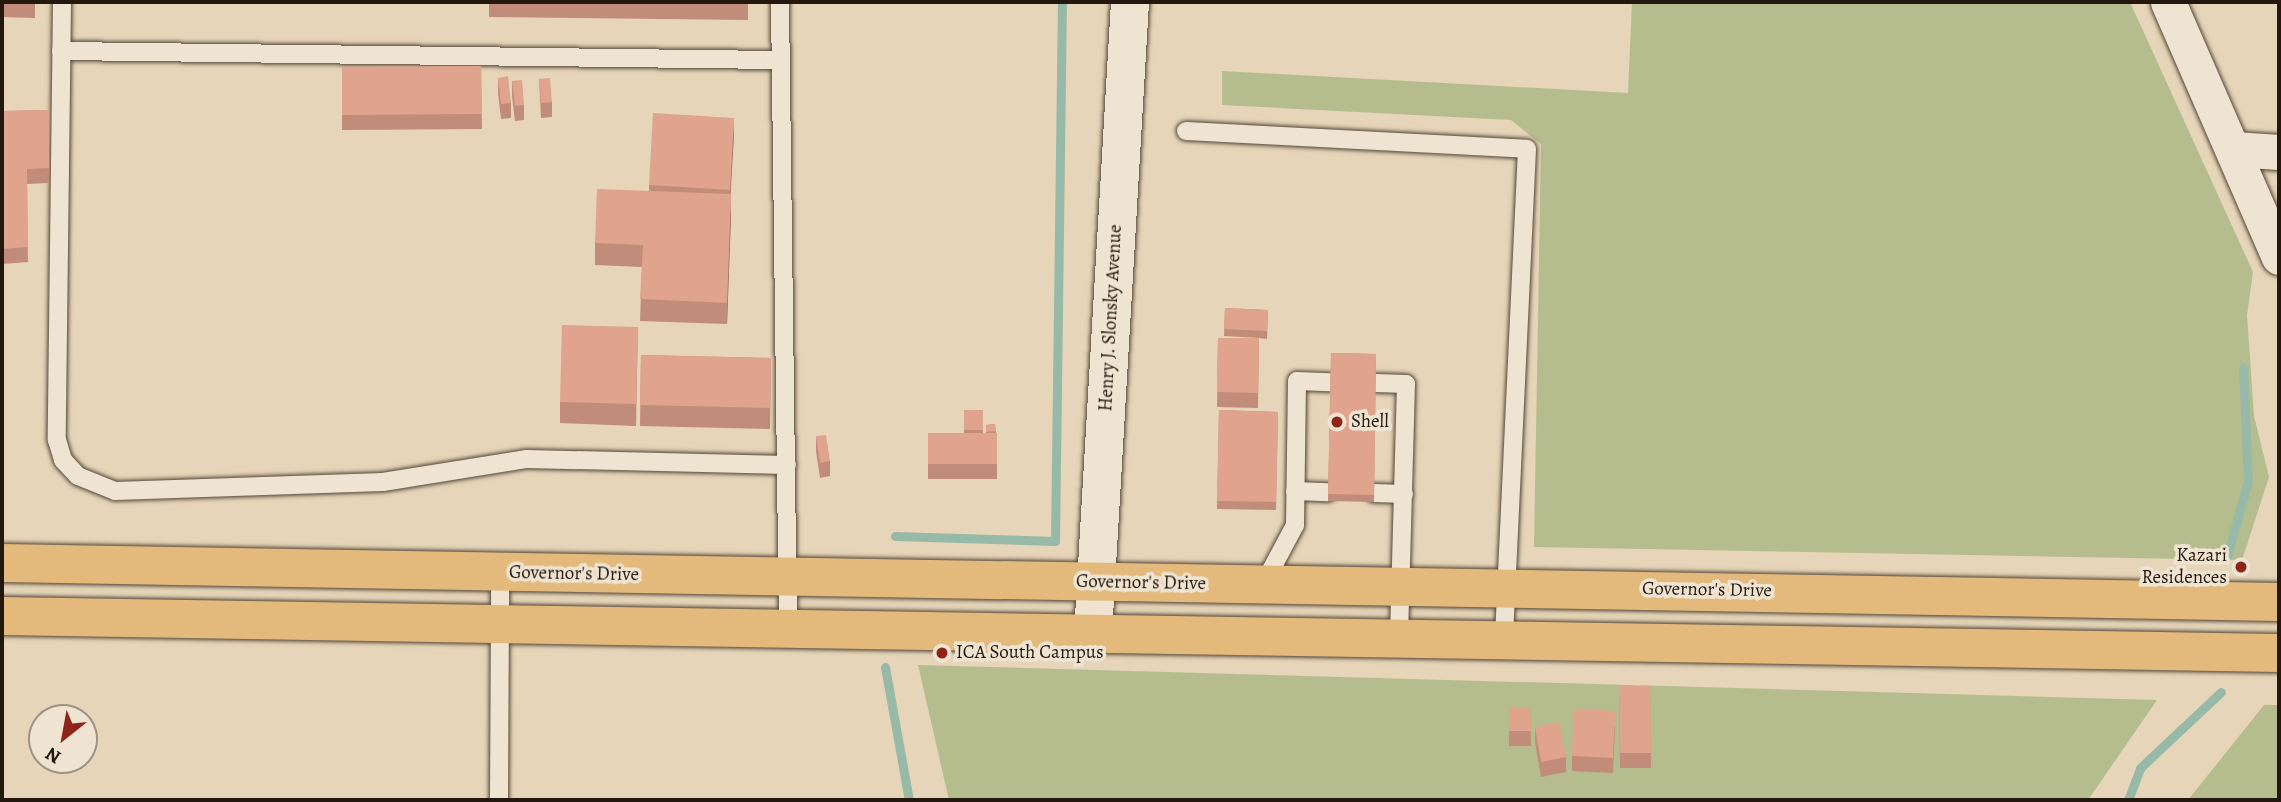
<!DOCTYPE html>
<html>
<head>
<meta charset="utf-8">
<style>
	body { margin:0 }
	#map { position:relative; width:2281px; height:802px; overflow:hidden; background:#e6d5b8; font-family:Alegreya,serif }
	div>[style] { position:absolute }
	.green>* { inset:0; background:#b5bd8f }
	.stream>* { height:9px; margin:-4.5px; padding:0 4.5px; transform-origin:4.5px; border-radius:4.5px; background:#97b9a8 }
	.roads { filter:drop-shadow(0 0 2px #544638) drop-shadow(0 0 2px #544638) }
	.service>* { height:18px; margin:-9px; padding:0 9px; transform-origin:9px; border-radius:9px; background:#efe4d1 }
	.minor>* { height:35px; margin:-17.5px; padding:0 17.5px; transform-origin:17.5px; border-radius:17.5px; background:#efe4d1 }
	.tertiary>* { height:38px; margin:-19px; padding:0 19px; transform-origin:19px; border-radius:19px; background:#efe4d1 }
	.primary>* { height:38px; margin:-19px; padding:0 19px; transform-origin:19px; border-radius:19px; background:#e3ba7c }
	.wall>* { inset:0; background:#c18c79 }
	.shaded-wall>* { inset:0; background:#9d7263 }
	.building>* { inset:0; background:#e0a38d }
	.dots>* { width:19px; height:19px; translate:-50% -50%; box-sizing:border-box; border:4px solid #efe4d1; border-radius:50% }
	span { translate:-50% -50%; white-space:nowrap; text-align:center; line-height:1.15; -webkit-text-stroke:7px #efe4d1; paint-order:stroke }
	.street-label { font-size:19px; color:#24170e }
	.poi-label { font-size:19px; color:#24170e }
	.left { translate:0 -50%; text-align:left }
	.right { translate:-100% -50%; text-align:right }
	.frame { position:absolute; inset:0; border:4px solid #24170e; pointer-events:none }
	.north { position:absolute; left:28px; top:704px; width:70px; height:70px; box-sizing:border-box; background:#efe4d1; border:2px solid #9e9283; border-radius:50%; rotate:211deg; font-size:19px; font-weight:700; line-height:28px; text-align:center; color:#24170e }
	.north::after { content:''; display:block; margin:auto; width:24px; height:32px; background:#8f2418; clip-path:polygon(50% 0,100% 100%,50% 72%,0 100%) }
</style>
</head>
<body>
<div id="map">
	<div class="green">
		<i style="clip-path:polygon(1632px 2px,2130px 2px,2253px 272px,2247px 315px,2254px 416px,2269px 477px,2242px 560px,1534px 547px,1541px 144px,1511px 120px,1222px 105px,1222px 71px,1628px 93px)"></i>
		<i style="clip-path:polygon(918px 665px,2157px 700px,2088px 800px,949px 800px)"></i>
		<i style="clip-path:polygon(2264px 705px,2279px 705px,2279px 800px,2188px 800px)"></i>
	</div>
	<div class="stream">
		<i style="left:895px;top:536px;width:160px;rotate:1.8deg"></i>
		<i style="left:1055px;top:541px;width:539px;rotate:-89.26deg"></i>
		<i style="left:2227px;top:556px;width:78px;rotate:-74.4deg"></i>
		<i style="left:2248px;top:481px;width:113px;rotate:-92.5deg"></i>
		<i style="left:885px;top:667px;width:135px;rotate:79.8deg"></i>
		<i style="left:2128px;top:800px;width:34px;rotate:-69deg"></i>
		<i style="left:2140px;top:768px;width:111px;rotate:-43.2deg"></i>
	</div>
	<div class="roads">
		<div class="service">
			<i style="left:62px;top:2px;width:438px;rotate:90.7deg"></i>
			<i style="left:57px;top:440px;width:21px;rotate:73deg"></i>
			<i style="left:63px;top:460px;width:22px;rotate:47deg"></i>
			<i style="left:78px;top:476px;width:40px;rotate:22deg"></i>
			<i style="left:115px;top:491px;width:268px;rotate:-1.9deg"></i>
			<i style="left:383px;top:482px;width:146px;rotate:-9.1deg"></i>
			<i style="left:527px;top:459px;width:260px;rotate:1.3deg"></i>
			<i style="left:780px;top:2px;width:626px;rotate:89.27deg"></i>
			<i style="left:61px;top:51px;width:719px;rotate:0.72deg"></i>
			<i style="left:1186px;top:131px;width:341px;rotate:3deg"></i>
			<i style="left:1527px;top:149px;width:492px;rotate:92.7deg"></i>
			<i style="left:1376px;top:383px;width:30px;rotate:2deg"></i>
			<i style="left:1406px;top:384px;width:254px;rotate:91.6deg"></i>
			<i style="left:1295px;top:491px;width:33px;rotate:2deg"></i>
			<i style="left:1374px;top:493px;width:30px;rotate:2deg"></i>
			<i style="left:1263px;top:585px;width:68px;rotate:-61.9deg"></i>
			<i style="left:1295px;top:525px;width:144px;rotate:-89.2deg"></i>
			<i style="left:1297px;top:381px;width:33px;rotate:2deg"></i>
			<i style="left:499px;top:800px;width:228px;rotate:-89.7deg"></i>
		</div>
		<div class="minor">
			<i style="left:2168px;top:2px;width:278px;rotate:66.5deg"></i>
			<i style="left:2234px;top:149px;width:45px;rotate:3.8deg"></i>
		</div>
		<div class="tertiary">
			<i style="left:1093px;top:634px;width:633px;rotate:-86.65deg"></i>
		</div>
		<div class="primary">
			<i style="left:2px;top:563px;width:2277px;rotate:0.98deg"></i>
			<i style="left:2px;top:616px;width:2277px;rotate:0.93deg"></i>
		</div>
	</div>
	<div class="wall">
		<i style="clip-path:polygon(2px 2px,35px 2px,35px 18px,2px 17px)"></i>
		<i style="clip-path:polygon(489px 2px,748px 2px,748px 20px,489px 17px)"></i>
		<i style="clip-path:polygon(481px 66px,482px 129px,342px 130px,342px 67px)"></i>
		<i style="clip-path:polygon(498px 78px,511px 103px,511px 118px,501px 119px,498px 93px)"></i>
		<i style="clip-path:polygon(539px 79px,552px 102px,552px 117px,541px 118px)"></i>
		<i style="clip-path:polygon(512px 81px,524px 105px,524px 120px,515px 121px,512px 96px)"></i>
		<i style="clip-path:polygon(49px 110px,49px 183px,27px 184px,28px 262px,2px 264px,2px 111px)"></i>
		<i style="clip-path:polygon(734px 133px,730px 194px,731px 216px,727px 324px,640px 321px,642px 267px,595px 265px,595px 243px,649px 191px,649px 185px)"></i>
		<i style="clip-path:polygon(1225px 308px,1268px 310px,1267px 339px,1259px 338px,1258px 408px,1217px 407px,1218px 338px,1259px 338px,1224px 336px)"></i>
		<i style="clip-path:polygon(638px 327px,636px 426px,560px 423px,560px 402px)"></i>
		<i style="clip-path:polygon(1331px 353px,1376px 354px,1374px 502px,1328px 501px)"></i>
		<i style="clip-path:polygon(641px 355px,771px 358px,770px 429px,640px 426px)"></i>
		<i style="clip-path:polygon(964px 410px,983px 410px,983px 433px,986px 433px,986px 425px,995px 424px,996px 433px,997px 433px,997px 479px,928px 479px,928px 433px,964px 433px)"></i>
		<i style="clip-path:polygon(1219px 410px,1278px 412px,1276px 510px,1217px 509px)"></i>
		<i style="clip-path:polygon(816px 436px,830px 461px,830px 476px,820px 478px,816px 451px)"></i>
		<i style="clip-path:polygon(1619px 686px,1650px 686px,1651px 768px,1620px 768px)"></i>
		<i style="clip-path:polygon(1509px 707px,1530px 707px,1531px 746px,1509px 746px)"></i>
		<i style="clip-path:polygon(1615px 726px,1613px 773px,1572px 771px,1572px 756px)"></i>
		<i style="clip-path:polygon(1535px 727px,1566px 757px,1566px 772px,1541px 777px,1535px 742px)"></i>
	</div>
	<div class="shaded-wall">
		<i style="clip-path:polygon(734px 118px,734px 133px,730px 205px,730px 190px)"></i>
		<i style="clip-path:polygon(731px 194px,731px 216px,727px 324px,727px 303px)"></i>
	</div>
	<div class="building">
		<i style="clip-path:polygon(3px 2px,35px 2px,35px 3px)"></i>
		<i style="clip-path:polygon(481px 66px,482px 114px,342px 115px,342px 67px)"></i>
		<i style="clip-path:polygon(508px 76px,511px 103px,501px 104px,498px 78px)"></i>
		<i style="clip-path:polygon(550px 78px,552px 102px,541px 103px,539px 79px)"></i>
		<i style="clip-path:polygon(522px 80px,524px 105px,515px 106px,512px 81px)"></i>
		<i style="clip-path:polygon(49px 110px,49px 168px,27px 169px,28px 247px,2px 249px,2px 111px)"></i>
		<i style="clip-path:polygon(653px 113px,734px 118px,730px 190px,649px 185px)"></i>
		<i style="clip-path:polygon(597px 189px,731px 194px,727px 303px,640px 299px,643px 245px,595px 243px)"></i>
		<i style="clip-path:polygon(1225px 308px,1268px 310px,1267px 331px,1224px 329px)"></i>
		<i style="clip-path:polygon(562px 325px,638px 327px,636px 404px,560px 402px)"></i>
		<i style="clip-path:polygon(1218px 338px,1259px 338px,1258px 393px,1217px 392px)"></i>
		<i style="clip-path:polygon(1331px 353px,1376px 354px,1374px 495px,1328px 494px)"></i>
		<i style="clip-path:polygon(641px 355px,771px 358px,770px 408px,640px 405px)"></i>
		<i style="clip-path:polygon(964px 410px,983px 410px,983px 430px,964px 430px)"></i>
		<i style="clip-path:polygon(1219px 410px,1278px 412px,1276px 502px,1217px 501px)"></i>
		<i style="clip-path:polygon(995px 424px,996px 431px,986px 432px,986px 425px)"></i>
		<i style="clip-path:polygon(928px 433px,997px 433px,997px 464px,928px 464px)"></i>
		<i style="clip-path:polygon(826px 435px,830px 461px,820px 463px,816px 436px)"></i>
		<i style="clip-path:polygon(1619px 686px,1650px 686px,1651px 753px,1620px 753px)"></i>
		<i style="clip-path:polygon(1509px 707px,1530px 707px,1531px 731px,1509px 731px)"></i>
		<i style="clip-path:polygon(1574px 709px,1615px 711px,1613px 758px,1572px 756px)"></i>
		<i style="clip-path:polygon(1559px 722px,1566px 757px,1541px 762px,1535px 727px)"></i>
	</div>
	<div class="dots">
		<i style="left:1337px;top:422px;background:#8f2418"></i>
		<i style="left:2241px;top:567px;background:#8f2418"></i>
		<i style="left:942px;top:653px;background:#8f2418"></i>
	</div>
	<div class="street-label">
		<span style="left:1111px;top:318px;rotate:-87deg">Henry J. Slonsky Avenue</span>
		<span style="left:574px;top:574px;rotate:1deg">Governor's Drive</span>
		<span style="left:1141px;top:583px;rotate:1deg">Governor's Drive</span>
		<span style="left:1707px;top:590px;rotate:1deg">Governor's Drive</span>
	</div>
	<div class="poi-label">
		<span class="left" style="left:1351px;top:422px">Shell</span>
		<span class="right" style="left:2227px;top:567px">Kazari<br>Residences</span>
		<span class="left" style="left:956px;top:653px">ICA South Campus</span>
	</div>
	<div class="frame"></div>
	<div class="north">N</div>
</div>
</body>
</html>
